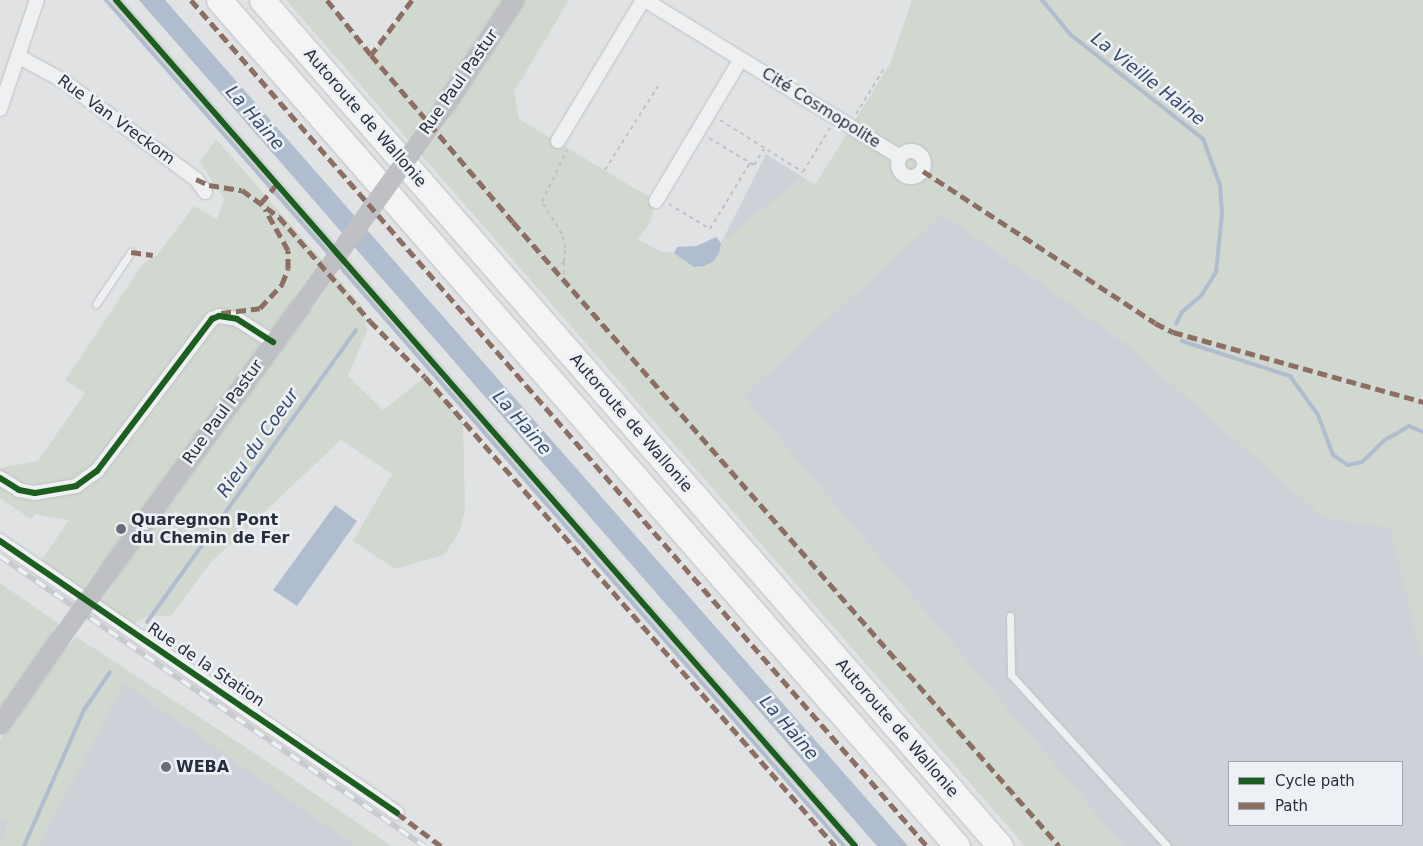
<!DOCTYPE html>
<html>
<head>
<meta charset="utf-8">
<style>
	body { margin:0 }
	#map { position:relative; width:1423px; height:846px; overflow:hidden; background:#e0e2e4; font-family:"DejaVu Sans",sans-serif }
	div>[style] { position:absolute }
	.built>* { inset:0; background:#ced1d7 }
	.green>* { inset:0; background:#d0d8d0 }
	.water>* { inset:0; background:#b0bdce }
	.stream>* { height:4px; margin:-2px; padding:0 2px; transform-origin:2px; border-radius:2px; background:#b0bdce }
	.path>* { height:2px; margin-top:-1px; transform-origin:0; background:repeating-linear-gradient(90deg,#bec0c4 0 4px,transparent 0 8px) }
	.roads { filter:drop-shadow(0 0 1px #bec0c2) drop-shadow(0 0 1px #bec0c2) }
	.lane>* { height:7px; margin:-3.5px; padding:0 3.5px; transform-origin:3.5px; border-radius:3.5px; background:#eff0f1 }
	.street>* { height:14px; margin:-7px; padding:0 7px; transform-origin:7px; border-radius:7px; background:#eff0f1 }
	.street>.ring { margin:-7px; padding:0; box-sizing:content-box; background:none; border:14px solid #eff0f1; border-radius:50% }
	.secondary>* { height:19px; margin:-9.5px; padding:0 9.5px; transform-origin:9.5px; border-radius:9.5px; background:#bec0c4 }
	.highway>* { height:25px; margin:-12.5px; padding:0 12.5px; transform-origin:12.5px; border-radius:12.5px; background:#f4f4f5 }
	.rail>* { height:5.5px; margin-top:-2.75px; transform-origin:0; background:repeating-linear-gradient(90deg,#edf0f4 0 11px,#c8c9cc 0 22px); box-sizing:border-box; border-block:1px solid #c8c9cc }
	.secondary-bridge>* { height:19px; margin:-9.5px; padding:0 9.5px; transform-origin:9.5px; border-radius:9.5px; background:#bec0c4 }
	.quiet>* { height:5px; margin-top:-2.5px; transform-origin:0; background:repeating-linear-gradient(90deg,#8d6e63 0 10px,transparent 0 15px) }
	.cycleway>* { height:6px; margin:-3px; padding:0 3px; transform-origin:3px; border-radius:3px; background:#1b5e20 }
	.dots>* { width:14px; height:14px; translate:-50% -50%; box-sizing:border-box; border:2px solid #edf0f4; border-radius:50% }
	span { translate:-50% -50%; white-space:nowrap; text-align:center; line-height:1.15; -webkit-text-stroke:5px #edf0f4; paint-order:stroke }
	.street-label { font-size:16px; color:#282f3c }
	.poi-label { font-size:16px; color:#282f3c; font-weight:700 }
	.left { translate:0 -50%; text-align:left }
	.water-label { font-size:18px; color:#364c6d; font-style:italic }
	.legend { position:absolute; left:1228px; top:761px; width:175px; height:65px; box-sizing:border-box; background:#edf0f4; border:1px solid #9ea3aa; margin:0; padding:6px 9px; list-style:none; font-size:15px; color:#282f3c }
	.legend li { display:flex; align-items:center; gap:10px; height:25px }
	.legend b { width:25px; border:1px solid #9ea3aa }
</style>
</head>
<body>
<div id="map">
	<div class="built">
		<i style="clip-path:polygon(evenodd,1423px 0,1423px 846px,1123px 846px,743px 396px,661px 252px,674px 253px,721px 243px,766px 154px,815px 185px,944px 214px,1122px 341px,1423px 0,1229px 762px,1402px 762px,1402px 825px,1229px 825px,1229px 762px)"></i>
		<i style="clip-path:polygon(76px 637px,272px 765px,391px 846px,0 846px,0 740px)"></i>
	</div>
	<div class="green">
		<i style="clip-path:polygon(286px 0,327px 0,371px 55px,412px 0,569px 0,514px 92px,519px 119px,656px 201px,650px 223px,638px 239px,661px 252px,674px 253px,681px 261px,719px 253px,721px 243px,802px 177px,815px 185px,890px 64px,912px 0,1423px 0,1423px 661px,1390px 528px,1324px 518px,1122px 341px,943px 214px,743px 396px,1123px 846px,1025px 846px)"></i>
		<i style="clip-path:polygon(216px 139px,363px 307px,367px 331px,348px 376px,383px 410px,425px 377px,463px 423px,465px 510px,459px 533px,444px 555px,395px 569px,353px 541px,392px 474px,341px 440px,210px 563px,171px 616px,148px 616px,129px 626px,39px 564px,69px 520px,35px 514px,31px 519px,0 498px,0 468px,38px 461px,85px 393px,65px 380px,143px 264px,157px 255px,194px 206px,217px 219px,224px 199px,200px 162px)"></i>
		<i style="clip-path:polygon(0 583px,62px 626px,0 714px)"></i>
		<i style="clip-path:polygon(76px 637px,272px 765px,391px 846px,355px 846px,124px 683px,39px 846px,0 846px,7px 823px,0 819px,0 740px)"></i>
	</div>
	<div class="water">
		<i style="clip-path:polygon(139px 0,165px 0,908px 846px,877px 846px)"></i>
		<i style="clip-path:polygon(716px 237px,721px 243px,719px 253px,713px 262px,704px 266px,694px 267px,674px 253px,677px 247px,697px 246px)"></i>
		<i style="clip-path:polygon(335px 505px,357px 521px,297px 606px,273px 590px)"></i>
	</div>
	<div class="stream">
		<i style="left:106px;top:0;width:341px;rotate:48.7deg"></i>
		<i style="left:1042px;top:0;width:45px;rotate:50.4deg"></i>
		<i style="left:1071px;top:35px;width:168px;rotate:38.2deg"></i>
		<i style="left:1203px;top:139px;width:49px;rotate:69.7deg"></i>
		<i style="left:1220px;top:185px;width:29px;rotate:86deg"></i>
		<i style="left:1222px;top:214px;width:58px;rotate:95.9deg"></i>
		<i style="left:1216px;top:272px;width:28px;rotate:122deg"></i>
		<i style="left:1201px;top:296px;width:25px;rotate:140deg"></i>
		<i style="left:1182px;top:312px;width:13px;rotate:117deg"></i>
		<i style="left:337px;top:263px;width:773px;rotate:48.99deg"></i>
		<i style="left:1182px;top:341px;width:114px;rotate:18deg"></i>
		<i style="left:1290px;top:376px;width:48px;rotate:54.3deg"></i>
		<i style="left:1318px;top:415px;width:43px;rotate:69.4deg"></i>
		<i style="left:1333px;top:455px;width:18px;rotate:34deg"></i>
		<i style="left:1348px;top:465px;width:14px;rotate:-12deg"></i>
		<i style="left:1362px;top:462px;width:32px;rotate:-44deg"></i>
		<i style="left:1385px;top:440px;width:28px;rotate:-30deg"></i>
		<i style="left:1409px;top:426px;width:15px;rotate:23deg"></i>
		<i style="left:147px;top:622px;width:359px;rotate:-54.4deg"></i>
		<i style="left:24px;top:846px;width:149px;rotate:-66.2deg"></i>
		<i style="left:84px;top:710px;width:46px;rotate:-55.6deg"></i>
	</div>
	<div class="path">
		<i style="left:856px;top:114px;width:55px;rotate:-58.3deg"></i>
		<i style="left:720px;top:120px;width:98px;rotate:32.1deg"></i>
		<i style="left:803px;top:172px;width:52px;rotate:-58.5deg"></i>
		<i style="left:709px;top:138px;width:52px;rotate:31deg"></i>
		<i style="left:754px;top:165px;width:19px;rotate:-58deg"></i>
		<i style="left:605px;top:170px;width:99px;rotate:-57.8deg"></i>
		<i style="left:669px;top:204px;width:48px;rotate:31.4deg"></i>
		<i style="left:710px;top:229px;width:77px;rotate:-58.8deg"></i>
		<i style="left:564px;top:262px;width:18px;rotate:90deg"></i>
		<i style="left:555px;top:270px;width:12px;rotate:-42deg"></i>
		<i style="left:564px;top:262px;width:14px;rotate:-86deg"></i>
		<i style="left:565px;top:248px;width:14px;rotate:-102deg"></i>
		<i style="left:562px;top:234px;width:38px;rotate:-122deg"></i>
		<i style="left:542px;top:202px;width:58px;rotate:-64.3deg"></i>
	</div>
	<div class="roads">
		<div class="lane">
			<i style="left:116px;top:0;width:1123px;rotate:48.86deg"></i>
			<i style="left:96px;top:304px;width:63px;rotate:-56.1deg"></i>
			<i style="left:1010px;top:616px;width:59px;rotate:89deg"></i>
			<i style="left:1011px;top:675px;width:231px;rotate:47.6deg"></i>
		</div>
		<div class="street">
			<i style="left:645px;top:0;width:299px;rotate:31.6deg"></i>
			<i style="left:19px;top:57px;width:49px;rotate:28.1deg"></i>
			<i style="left:62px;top:80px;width:167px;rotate:36.5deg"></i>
			<i style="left:196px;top:179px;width:16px;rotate:55deg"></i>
			<i style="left:0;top:109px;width:115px;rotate:-71.3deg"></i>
			<i style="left:558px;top:141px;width:165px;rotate:-58.9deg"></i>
			<i class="ring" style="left:898px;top:151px;width:12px;height:12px"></i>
			<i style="left:656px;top:201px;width:165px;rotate:-59.1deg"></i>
			<i style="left:0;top:478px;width:22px;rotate:32deg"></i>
			<i style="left:19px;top:490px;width:16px;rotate:11deg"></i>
			<i style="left:35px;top:493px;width:42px;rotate:-9.7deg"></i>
			<i style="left:76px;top:486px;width:26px;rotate:-36deg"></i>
			<i style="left:97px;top:471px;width:191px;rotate:-52.9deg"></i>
			<i style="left:212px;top:319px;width:8px;rotate:-23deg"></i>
			<i style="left:219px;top:316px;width:18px;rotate:9deg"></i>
			<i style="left:237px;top:319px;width:43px;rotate:32.6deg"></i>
			<i style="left:0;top:541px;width:481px;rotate:34.4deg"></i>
		</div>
		<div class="secondary">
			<i style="left:444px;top:106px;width:127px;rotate:-56.6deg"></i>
			<i style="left:109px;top:570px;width:326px;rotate:-54.1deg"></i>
			<i style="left:0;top:724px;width:101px;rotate:-55.1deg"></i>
		</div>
		<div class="highway">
			<i style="left:219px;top:0;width:1123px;rotate:48.9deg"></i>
			<i style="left:262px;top:0;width:1123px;rotate:48.9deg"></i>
		</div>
	</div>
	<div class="rail">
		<i style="left:0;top:556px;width:514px;rotate:34.37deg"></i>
	</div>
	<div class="secondary-bridge">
		<i style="left:300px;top:306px;width:246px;rotate:-54.2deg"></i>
		<i style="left:58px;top:641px;width:87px;rotate:-54.3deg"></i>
	</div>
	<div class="quiet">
		<i style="left:191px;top:0;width:1121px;rotate:48.98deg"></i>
		<i style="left:327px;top:0;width:70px;rotate:51.3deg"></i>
		<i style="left:412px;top:0;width:69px;rotate:126.7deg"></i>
		<i style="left:371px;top:55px;width:219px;rotate:49.6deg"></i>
		<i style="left:513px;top:222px;width:829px;rotate:48.81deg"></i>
		<i style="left:923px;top:171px;width:277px;rotate:33.2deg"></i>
		<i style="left:1155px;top:323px;width:20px;rotate:27deg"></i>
		<i style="left:1173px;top:332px;width:260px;rotate:15.6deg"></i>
		<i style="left:196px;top:179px;width:14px;rotate:25deg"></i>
		<i style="left:209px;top:185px;width:33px;rotate:9deg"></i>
		<i style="left:242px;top:190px;width:46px;rotate:36.1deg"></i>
		<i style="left:279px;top:217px;width:138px;rotate:48.8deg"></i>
		<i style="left:370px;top:321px;width:78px;rotate:45.5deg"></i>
		<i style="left:425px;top:377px;width:623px;rotate:48.84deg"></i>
		<i style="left:261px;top:203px;width:25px;rotate:-50deg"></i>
		<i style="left:131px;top:252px;width:22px;rotate:8deg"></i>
		<i style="left:221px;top:313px;width:39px;rotate:-7deg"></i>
		<i style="left:260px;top:308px;width:33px;rotate:-47deg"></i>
		<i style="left:282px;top:284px;width:16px;rotate:-68deg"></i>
		<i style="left:288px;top:269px;width:19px;rotate:-90deg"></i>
		<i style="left:288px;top:250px;width:47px;rotate:-119.3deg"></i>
		<i style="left:397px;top:813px;width:55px;rotate:36.9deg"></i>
	</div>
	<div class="cycleway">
		<i style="left:116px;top:0;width:1123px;rotate:48.86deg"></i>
		<i style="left:0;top:478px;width:22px;rotate:32deg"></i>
		<i style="left:19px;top:490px;width:16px;rotate:11deg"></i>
		<i style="left:35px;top:493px;width:42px;rotate:-9.7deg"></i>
		<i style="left:76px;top:486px;width:26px;rotate:-36deg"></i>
		<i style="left:97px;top:471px;width:191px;rotate:-52.9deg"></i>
		<i style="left:212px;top:319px;width:8px;rotate:-23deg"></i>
		<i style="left:219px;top:316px;width:18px;rotate:9deg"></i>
		<i style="left:237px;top:319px;width:43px;rotate:32.6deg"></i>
		<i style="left:0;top:541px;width:481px;rotate:34.4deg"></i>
	</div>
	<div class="dots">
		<i style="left:121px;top:529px;background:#686e77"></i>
		<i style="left:166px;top:767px;background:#686e77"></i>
	</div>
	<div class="street-label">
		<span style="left:459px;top:82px;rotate:-55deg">Rue Paul Pastur</span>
		<span style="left:821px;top:108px;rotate:32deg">Cité Cosmopolite</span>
		<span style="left:365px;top:118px;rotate:49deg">Autoroute de Wallonie</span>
		<span style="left:116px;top:120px;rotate:36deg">Rue Van Vreckom</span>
		<span style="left:223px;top:412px;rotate:-54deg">Rue Paul Pastur</span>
		<span style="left:631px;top:423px;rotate:49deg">Autoroute de Wallonie</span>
		<span style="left:206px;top:665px;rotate:34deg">Rue de la Station</span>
		<span style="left:897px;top:728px;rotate:49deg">Autoroute de Wallonie</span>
	</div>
	<div class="poi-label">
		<span class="left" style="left:131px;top:529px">Quaregnon Pont<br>du Chemin de Fer</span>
		<span class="left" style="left:176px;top:767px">WEBA</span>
	</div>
	<div class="water-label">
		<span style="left:1148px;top:79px;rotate:38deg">La Vieille Haine</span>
		<span style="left:255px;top:118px;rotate:49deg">La Haine</span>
		<span style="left:522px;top:423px;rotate:49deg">La Haine</span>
		<span style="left:258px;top:443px;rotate:-55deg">Rieu du Coeur</span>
		<span style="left:789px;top:728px;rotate:49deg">La Haine</span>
	</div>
	<ul class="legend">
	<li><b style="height:6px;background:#1b5e20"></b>Cycle path</li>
	<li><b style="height:6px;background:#8d6e63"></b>Path</li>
	</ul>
</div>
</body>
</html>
